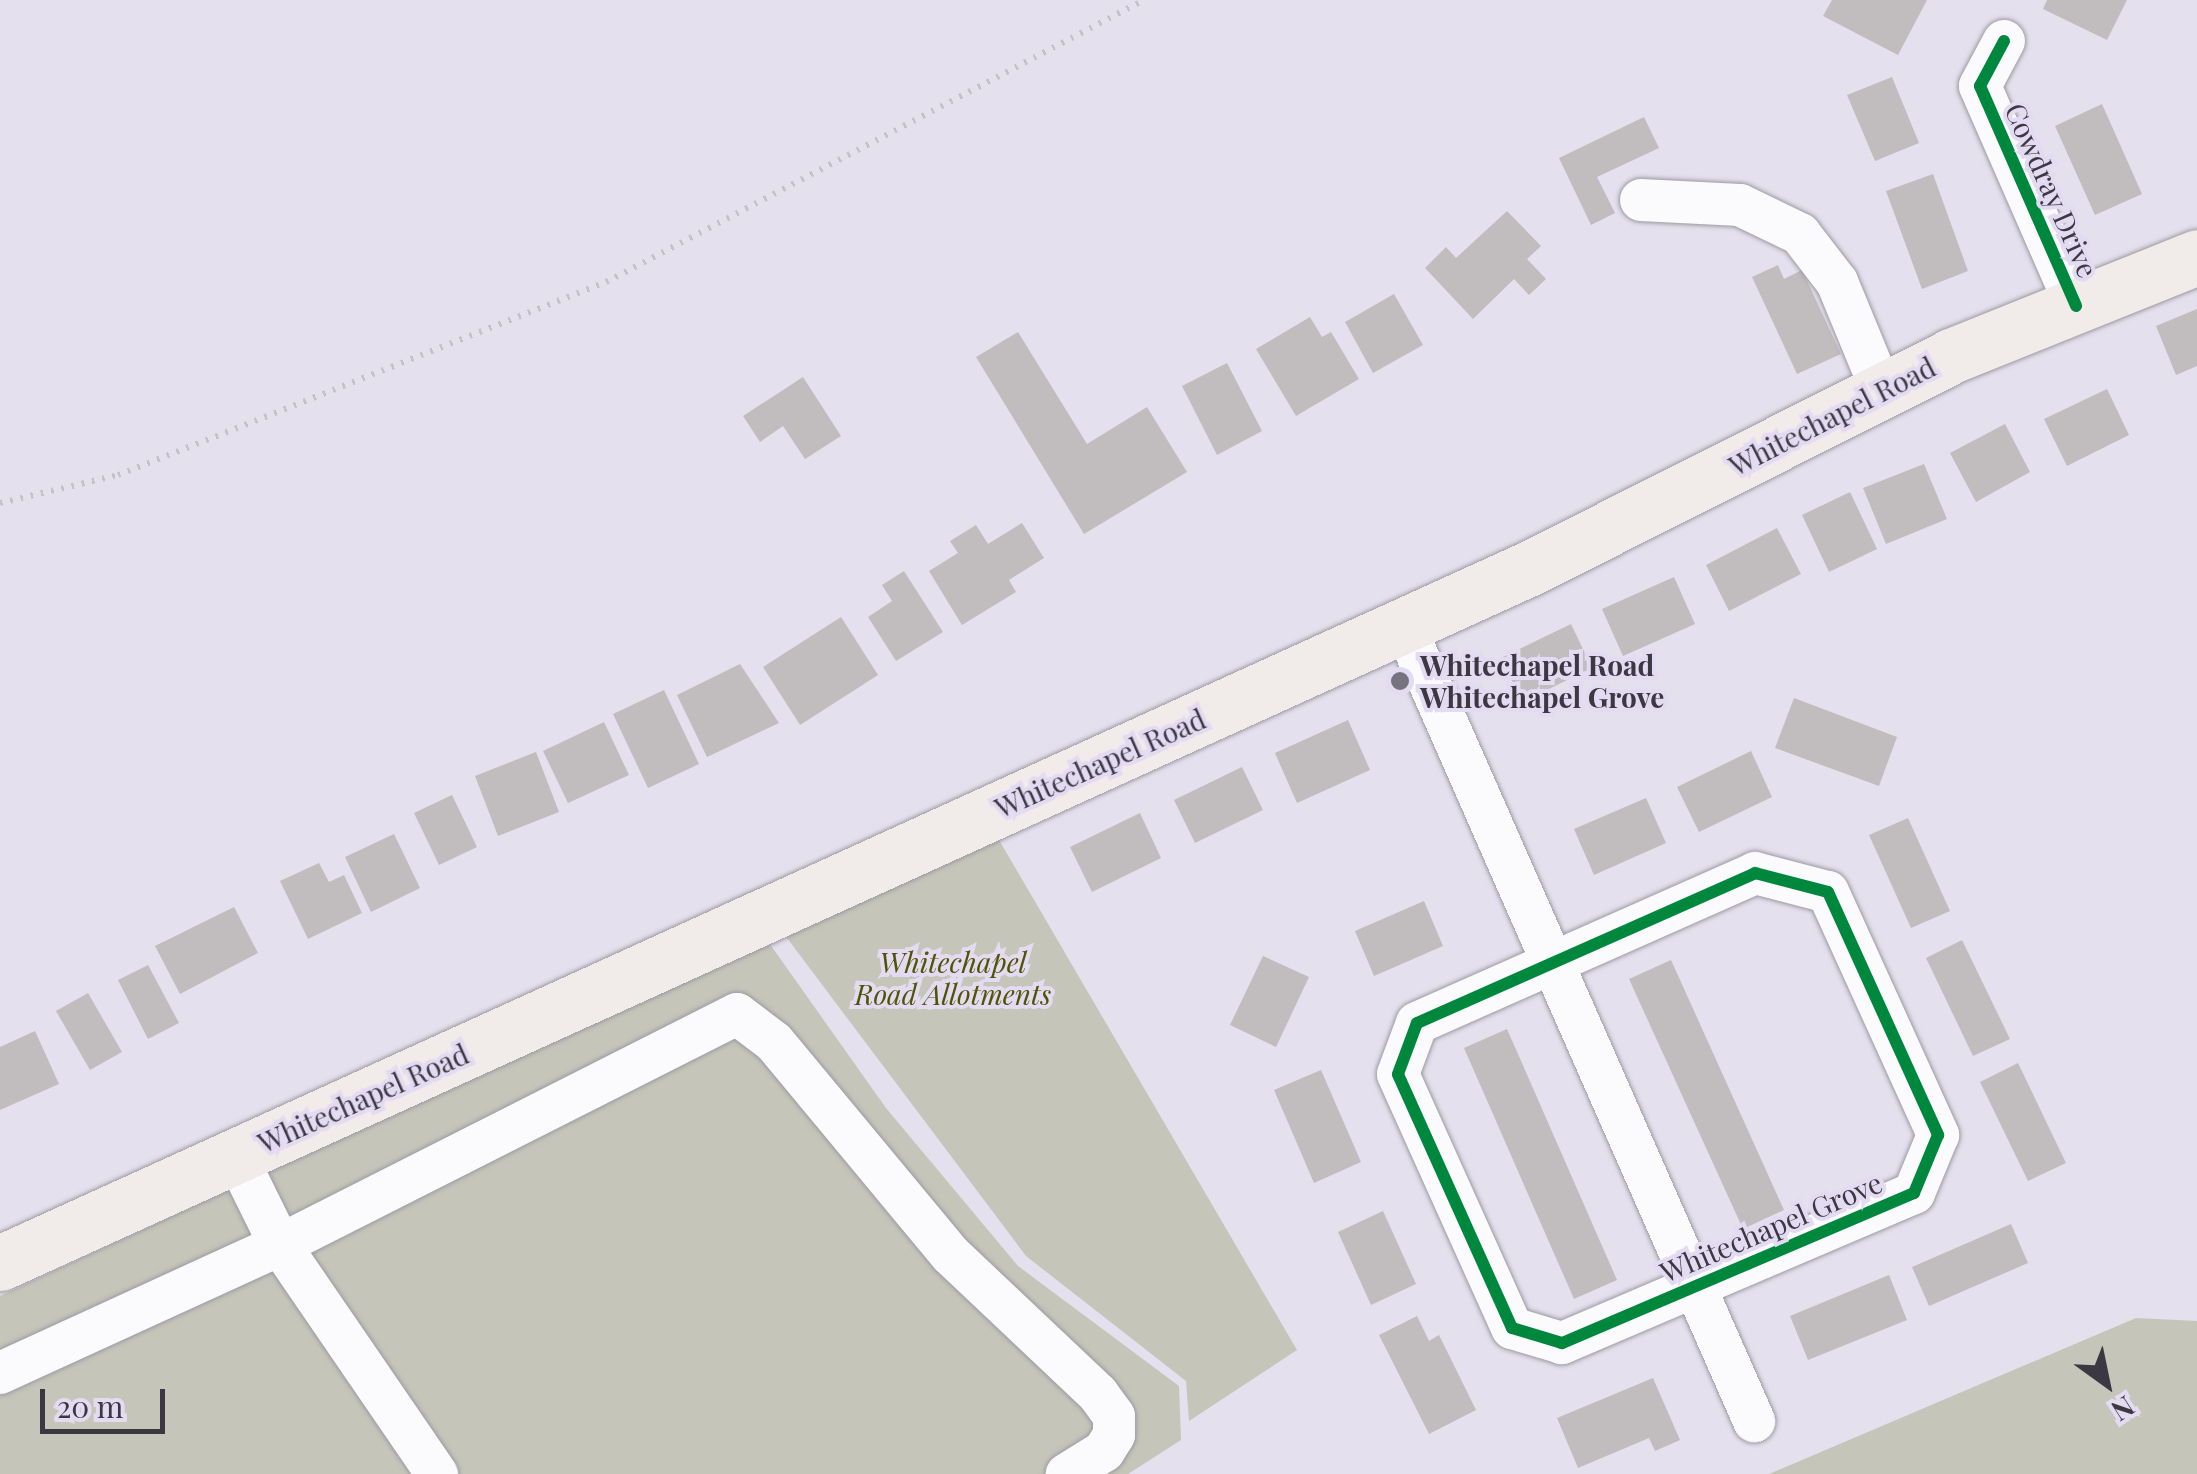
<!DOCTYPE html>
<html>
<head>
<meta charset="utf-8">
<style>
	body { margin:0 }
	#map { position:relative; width:2197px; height:1474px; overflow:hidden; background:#e4e0ed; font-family:"Playfair Display",serif }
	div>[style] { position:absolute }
	.green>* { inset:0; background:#c5c6b9 }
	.building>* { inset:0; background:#c1bcbe }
	.path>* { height:6px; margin-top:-3px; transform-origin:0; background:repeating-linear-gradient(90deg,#c3c2c7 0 2.5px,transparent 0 10.5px) }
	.roads { filter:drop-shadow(0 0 2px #9c9aa3) drop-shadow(0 0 2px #9c9aa3) }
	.minor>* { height:42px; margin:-21px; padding:0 21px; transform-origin:21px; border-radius:21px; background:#fbfafc }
	.major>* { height:55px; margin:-27.5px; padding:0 27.5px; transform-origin:27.5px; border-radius:27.5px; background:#f1ebe9 }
	.cycleway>* { height:12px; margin:-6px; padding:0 6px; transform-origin:6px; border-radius:6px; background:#00873e }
	.dots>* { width:28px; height:28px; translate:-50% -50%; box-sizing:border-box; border:5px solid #e3dbf2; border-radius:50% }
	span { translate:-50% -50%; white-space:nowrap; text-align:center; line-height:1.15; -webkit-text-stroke:8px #e3dbf2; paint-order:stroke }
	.street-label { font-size:28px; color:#3c3842 }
	.poi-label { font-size:28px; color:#3c3842; font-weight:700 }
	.left { translate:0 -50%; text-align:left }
	.park-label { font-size:28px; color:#505400; font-style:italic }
	.north { position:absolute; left:2057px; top:1334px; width:100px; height:100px; -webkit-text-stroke:8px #e3dbf2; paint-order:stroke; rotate:147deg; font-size:28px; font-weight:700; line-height:40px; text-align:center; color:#3c3842 }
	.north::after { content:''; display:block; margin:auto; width:35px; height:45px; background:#3c3842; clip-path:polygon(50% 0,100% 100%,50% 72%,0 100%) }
	.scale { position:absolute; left:40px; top:1389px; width:125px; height:45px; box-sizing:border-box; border:5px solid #3c3842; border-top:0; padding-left:12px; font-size:30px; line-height:35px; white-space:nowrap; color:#3c3842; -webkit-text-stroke:8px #e3dbf2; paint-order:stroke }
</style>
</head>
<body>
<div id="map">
	<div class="green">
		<i style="clip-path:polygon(992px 828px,1297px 1350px,1189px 1421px,1186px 1381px,1026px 1256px,784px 934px)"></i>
		<i style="clip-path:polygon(767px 940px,886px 1108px,1018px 1266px,1179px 1386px,1181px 1440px,1128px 1474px,0 1474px,0 1296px)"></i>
		<i style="clip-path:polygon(2136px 1318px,2197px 1321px,2197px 1474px,1769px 1474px)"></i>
	</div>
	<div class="building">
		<i style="clip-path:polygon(1832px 0,1927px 0,1898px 55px,1823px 16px)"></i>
		<i style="clip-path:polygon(2047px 0,2127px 0,2107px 40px,2043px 9px)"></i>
		<i style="clip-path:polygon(1892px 77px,1919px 143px,1875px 161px,1847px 95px)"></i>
		<i style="clip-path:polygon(2102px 104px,2142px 194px,2095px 215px,2055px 126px)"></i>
		<i style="clip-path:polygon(1644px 117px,1659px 148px,1597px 177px,1615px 213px,1591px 225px,1559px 158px)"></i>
		<i style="clip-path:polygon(1933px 174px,1968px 271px,1922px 289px,1886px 191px)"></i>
		<i style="clip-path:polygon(1507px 211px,1541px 246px,1527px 259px,1546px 279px,1529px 295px,1514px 279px,1473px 319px,1425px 268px,1446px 247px,1456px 258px)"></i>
		<i style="clip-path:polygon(1778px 265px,1784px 279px,1802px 270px,1841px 354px,1797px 374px,1752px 277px)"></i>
		<i style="clip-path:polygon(1394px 294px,1423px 345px,1373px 373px,1345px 322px)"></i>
		<i style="clip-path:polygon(2197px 309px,2197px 366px,2176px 375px,2156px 326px)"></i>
		<i style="clip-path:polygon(1310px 317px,1322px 337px,1331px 332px,1359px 379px,1296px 416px,1256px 349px)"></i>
		<i style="clip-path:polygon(1018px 332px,1087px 444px,1147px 407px,1187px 472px,1084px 534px,976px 357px)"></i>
		<i style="clip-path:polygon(1227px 363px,1262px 431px,1217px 455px,1182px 386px)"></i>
		<i style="clip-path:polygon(803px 377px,841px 436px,805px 459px,783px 426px,760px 442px,743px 416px)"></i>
		<i style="clip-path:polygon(2107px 389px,2129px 435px,2067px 466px,2044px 419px)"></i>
		<i style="clip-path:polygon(2005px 424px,2030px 472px,1976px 502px,1950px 453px)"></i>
		<i style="clip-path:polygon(1924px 464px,1947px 519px,1886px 544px,1863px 488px)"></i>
		<i style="clip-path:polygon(1850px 492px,1877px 549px,1829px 572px,1802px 515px)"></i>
		<i style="clip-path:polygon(1022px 523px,1044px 558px,1009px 580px,1016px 592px,962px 625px,929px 571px,958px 553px,950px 541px,976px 525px,988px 544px)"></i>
		<i style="clip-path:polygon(1777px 528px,1801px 574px,1729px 611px,1706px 565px)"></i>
		<i style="clip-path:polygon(904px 571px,943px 632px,896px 661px,868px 617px,892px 601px,882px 585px)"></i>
		<i style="clip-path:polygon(1674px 577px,1695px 624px,1623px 656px,1602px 609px)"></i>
		<i style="clip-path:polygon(841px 617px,878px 675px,800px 725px,763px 667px)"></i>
		<i style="clip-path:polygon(1571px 624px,1592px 668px,1522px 702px,1501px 658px)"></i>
		<i style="clip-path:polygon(740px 664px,779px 723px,707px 757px,677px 695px)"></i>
		<i style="clip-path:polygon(664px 690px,699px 764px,648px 788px,613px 714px)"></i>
		<i style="clip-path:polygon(1794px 698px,1897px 737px,1879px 786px,1775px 748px)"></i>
		<i style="clip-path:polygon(1348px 720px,1370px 770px,1297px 803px,1275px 753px)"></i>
		<i style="clip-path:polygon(604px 722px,629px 775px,568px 803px,543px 751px)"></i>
		<i style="clip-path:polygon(1751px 751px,1772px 797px,1699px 832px,1677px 787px)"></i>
		<i style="clip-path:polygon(536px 752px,559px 812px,498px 836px,475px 776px)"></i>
		<i style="clip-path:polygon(1242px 767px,1263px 810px,1195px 843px,1174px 800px)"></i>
		<i style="clip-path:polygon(452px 795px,477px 847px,439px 865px,414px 813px)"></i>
		<i style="clip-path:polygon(1646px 798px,1666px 843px,1594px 875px,1574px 829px)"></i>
		<i style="clip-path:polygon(1140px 813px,1161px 858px,1092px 892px,1070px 847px)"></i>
		<i style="clip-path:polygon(1908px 818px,1950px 911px,1911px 928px,1869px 835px)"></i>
		<i style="clip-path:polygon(394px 834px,420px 888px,371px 912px,345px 857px)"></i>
		<i style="clip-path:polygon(319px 863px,329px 882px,344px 875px,362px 913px,308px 939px,280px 881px)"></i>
		<i style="clip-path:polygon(1424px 901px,1443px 946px,1374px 976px,1355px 931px)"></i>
		<i style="clip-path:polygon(234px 907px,258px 953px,180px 994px,155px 946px)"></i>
		<i style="clip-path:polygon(1962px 940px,2010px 1039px,1973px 1056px,1926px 958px)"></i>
		<i style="clip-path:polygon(1263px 956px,1309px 977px,1276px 1047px,1230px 1025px)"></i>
		<i style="clip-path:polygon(1671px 960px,1784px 1210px,1743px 1229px,1629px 979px)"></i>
		<i style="clip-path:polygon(148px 965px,179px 1023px,148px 1039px,118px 980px)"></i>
		<i style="clip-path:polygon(88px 993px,122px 1052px,90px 1070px,56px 1011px)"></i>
		<i style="clip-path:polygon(1507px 1029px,1617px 1280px,1574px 1299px,1464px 1048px)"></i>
		<i style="clip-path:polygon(35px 1031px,59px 1084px,0 1110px,0 1047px)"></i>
		<i style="clip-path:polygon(2018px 1063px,2066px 1163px,2028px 1181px,1980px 1082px)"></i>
		<i style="clip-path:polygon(1321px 1070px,1361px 1162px,1314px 1183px,1274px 1090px)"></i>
		<i style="clip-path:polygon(1383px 1211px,1416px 1284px,1371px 1305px,1338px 1232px)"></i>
		<i style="clip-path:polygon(2011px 1224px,2028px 1263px,1929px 1306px,1912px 1267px)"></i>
		<i style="clip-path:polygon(1889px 1275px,1907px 1320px,1808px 1360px,1790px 1316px)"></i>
		<i style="clip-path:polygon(1417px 1316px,1429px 1341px,1439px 1335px,1476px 1410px,1429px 1434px,1379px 1335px)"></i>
		<i style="clip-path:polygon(1653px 1378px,1680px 1440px,1655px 1451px,1649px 1438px,1578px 1468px,1557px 1418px)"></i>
	</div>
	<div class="path">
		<i style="left:0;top:503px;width:121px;rotate:-13.3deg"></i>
		<i style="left:118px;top:475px;width:525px;rotate:-21.58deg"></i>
		<i style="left:606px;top:282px;width:607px;rotate:-27.66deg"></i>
	</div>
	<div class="roads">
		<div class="minor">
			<i style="left:2004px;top:41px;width:51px;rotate:118.1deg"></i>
			<i style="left:1980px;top:86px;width:240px;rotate:66.4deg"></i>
			<i style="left:1641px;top:200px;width:99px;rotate:2.9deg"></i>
			<i style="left:1740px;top:205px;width:67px;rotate:25.8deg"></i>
			<i style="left:1800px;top:234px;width:61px;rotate:52.4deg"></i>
			<i style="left:1837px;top:282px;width:118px;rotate:67.6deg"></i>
			<i style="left:1404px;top:625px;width:870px;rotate:66.26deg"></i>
			<i style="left:1755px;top:873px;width:75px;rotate:14.6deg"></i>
			<i style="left:1828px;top:892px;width:267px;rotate:65.6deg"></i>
			<i style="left:1938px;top:1135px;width:63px;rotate:112.5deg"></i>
			<i style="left:1914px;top:1193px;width:383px;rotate:156.9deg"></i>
			<i style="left:1562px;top:1343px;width:52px;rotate:-163.3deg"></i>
			<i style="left:1512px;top:1328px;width:278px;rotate:-114.2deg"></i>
			<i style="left:1398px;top:1074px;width:54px;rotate:-69.6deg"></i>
			<i style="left:1417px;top:1023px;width:370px;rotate:-23.9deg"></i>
			<i style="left:236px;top:1156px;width:99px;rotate:63.7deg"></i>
			<i style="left:280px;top:1245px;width:278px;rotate:55.6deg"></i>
			<i style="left:0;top:1373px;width:308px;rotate:-24.6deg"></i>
			<i style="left:280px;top:1245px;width:512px;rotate:-26.82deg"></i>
			<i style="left:737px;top:1014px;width:46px;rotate:37.1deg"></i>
			<i style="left:774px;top:1042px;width:277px;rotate:50.3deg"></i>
			<i style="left:951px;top:1255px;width:202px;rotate:43.4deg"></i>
			<i style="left:1098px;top:1394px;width:27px;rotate:54deg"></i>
			<i style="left:1114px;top:1416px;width:19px;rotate:90deg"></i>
			<i style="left:1114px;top:1435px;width:19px;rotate:122deg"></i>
			<i style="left:1104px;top:1451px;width:44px;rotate:148.1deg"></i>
		</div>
		<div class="major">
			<i style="left:0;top:1263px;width:1680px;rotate:-24.43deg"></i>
			<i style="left:1530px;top:568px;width:471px;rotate:-26.7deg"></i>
			<i style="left:1951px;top:356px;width:265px;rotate:-21.9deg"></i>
		</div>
	</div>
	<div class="cycleway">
		<i style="left:2004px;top:41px;width:51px;rotate:118.1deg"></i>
		<i style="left:1980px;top:86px;width:240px;rotate:66.4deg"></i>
		<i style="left:1755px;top:873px;width:75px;rotate:14.6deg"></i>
		<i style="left:1828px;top:892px;width:267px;rotate:65.6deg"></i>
		<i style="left:1938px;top:1135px;width:63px;rotate:112.5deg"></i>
		<i style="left:1914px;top:1193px;width:383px;rotate:156.9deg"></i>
		<i style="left:1562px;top:1343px;width:52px;rotate:-163.3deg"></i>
		<i style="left:1512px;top:1328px;width:278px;rotate:-114.2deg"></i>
		<i style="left:1398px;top:1074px;width:54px;rotate:-69.6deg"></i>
		<i style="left:1417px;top:1023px;width:370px;rotate:-23.9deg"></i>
	</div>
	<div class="dots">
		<i style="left:1400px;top:681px;background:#77737e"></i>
	</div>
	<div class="street-label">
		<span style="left:2052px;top:190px;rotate:66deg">Cowdray Drive</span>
		<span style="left:1832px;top:416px;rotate:-27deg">Whitechapel Road</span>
		<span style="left:1100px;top:763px;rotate:-24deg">Whitechapel Road</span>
		<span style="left:363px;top:1098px;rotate:-24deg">Whitechapel Road</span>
		<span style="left:1771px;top:1227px;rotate:-23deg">Whitechapel Grove</span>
	</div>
	<div class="poi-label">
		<span class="left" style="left:1420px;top:681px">Whitechapel Road<br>Whitechapel Grove</span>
	</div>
	<div class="park-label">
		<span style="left:953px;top:978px">Whitechapel<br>Road Allotments</span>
	</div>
	<div class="north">N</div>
	<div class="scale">20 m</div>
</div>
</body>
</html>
